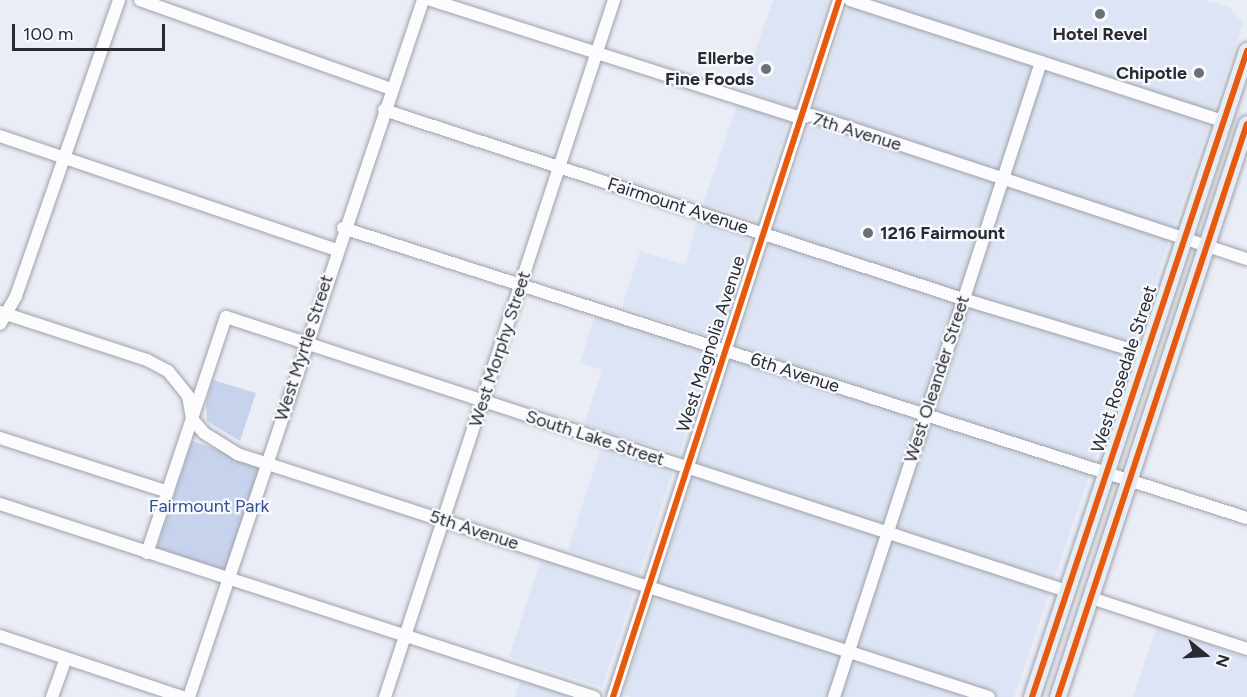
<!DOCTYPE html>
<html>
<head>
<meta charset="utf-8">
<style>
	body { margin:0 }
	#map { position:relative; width:1247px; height:697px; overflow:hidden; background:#eaedf6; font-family:Figtree,sans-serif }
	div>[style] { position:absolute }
	.built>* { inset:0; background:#dde4f5 }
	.green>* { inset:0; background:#c7d3ed }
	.roads { filter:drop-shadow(0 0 2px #9fa2a9) drop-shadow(0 0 2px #9fa2a9) }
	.minor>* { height:12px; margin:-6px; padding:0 6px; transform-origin:6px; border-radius:6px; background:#fcfcfe }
	.major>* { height:16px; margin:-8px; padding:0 8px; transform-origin:8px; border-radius:8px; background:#e7ebf3 }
	.cycleway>* { height:6px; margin:-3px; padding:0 3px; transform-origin:3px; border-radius:3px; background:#e8590c }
	.dots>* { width:16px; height:16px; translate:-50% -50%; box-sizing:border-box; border:3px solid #f7f9fc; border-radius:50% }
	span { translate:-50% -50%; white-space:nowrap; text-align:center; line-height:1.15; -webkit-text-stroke:4.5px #f7f9fc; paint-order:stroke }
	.poi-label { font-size:18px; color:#282b31; font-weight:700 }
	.right { translate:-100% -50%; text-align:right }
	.left { translate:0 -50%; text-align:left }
	.street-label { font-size:18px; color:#282b31 }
	.park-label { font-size:18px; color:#33509a }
	.north { position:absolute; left:1175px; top:625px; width:60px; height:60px; -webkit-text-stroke:4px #f7f9fc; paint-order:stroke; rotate:108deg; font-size:16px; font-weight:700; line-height:24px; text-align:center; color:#282b31 }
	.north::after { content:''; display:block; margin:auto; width:21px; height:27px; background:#282b31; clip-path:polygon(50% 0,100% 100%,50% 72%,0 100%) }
	.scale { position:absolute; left:12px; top:24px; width:153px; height:27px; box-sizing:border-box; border:3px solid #282b31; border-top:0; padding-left:8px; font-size:18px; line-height:21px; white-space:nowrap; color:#282b31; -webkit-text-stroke:4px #f7f9fc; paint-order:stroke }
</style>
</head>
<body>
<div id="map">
	<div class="built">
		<i style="clip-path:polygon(773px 0,828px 0,793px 107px,742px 90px)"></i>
		<i style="clip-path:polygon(850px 0,1205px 0,1229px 7px,1243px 23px,1014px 697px,632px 697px,623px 694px)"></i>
		<i style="clip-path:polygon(738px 102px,789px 119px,755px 220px,703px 204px)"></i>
		<i style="clip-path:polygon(699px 216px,751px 233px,717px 339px,622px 307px,640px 251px,685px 265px)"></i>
		<i style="clip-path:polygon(596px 312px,713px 350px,679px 454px,584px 424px,602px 370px,580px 363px)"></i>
		<i style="clip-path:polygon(602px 445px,674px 468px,639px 574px,568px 550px)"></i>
		<i style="clip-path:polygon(542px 556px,635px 588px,602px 687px,509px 657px)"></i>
		<i style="clip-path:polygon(1157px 626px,1247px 658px,1247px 697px,1133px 697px)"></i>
		<i style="clip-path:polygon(522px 674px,589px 697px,515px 697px)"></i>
	</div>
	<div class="green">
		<i style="clip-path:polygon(213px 380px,256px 393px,240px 441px,207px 421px,206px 403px)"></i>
		<i style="clip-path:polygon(192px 441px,262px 464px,227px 571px,157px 548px)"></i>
	</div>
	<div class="roads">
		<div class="minor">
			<i style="left:140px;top:0;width:266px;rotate:19.5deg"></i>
			<i style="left:431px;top:0;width:388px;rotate:17.7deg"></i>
			<i style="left:801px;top:118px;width:10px;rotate:-17deg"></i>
			<i style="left:811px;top:115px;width:459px;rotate:18.3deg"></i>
			<i style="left:850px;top:0;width:391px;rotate:18deg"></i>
			<i style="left:384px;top:110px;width:609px;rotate:18.08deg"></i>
			<i style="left:963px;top:299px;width:190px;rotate:16.8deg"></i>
			<i style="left:0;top:136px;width:355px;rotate:18.7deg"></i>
			<i style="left:343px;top:228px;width:949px;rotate:17.79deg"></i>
			<i style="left:0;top:312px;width:155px;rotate:18.1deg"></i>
			<i style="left:147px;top:360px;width:24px;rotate:28deg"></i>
			<i style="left:168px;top:371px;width:32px;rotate:51deg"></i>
			<i style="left:188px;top:396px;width:23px;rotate:80deg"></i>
			<i style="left:192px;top:419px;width:18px;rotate:49deg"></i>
			<i style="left:204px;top:433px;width:39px;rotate:32deg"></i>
			<i style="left:237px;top:454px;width:790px;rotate:17.91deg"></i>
			<i style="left:0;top:324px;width:32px;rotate:-60deg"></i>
			<i style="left:16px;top:296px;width:313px;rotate:-70.8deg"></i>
			<i style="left:0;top:438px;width:176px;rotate:17.8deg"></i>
			<i style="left:0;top:504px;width:625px;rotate:18deg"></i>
			<i style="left:147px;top:553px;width:249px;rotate:-71.5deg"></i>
			<i style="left:226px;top:317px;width:885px;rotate:18.05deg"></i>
			<i style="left:1091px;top:598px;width:164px;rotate:18.1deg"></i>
			<i style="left:0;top:636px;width:192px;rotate:18.5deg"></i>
			<i style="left:52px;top:697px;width:41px;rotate:-70.3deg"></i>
			<i style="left:189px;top:697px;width:735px;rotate:-71.44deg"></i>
			<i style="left:385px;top:697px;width:734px;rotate:-71.81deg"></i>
			<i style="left:613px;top:697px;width:733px;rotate:-72.03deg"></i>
			<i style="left:834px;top:697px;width:668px;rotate:-71.94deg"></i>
		</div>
		<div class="major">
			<i style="left:1032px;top:697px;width:681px;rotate:-71.59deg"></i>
			<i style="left:1058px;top:697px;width:603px;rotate:-71.75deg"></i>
		</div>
	</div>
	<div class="cycleway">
		<i style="left:613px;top:697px;width:733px;rotate:-72.03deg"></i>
		<i style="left:1032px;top:697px;width:681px;rotate:-71.59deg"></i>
		<i style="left:1058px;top:697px;width:603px;rotate:-71.75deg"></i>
	</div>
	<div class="dots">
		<i style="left:1100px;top:14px;background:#6c6f76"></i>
		<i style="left:766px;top:69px;background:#6c6f76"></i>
		<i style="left:1199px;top:73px;background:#6c6f76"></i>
		<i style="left:868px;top:233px;background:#6c6f76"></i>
	</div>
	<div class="poi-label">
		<span style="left:1100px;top:34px">Hotel Revel</span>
		<span class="right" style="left:754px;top:69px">Ellerbe<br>Fine Foods</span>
		<span class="right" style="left:1187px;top:73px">Chipotle</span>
		<span class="left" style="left:880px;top:233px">1216 Fairmount</span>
	</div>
	<div class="street-label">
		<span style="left:857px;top:132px;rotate:17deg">7th Avenue</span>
		<span style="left:678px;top:206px;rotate:18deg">Fairmount Avenue</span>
		<span style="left:711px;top:344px;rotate:-72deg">West Magnolia Avenue</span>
		<span style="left:304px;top:348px;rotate:-72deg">West Myrtle Street</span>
		<span style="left:500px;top:349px;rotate:-72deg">West Morphy Street</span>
		<span style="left:1124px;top:369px;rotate:-72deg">West Rosedale Street</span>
		<span style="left:795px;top:373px;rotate:18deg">6th Avenue</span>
		<span style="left:937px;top:379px;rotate:-72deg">West Oleander Street</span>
		<span style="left:595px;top:438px;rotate:18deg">South Lake Street</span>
		<span style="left:474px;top:530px;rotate:18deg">5th Avenue</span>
	</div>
	<div class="park-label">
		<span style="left:209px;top:506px">Fairmount Park</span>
	</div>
	<div class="north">N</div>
	<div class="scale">100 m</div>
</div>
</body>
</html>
